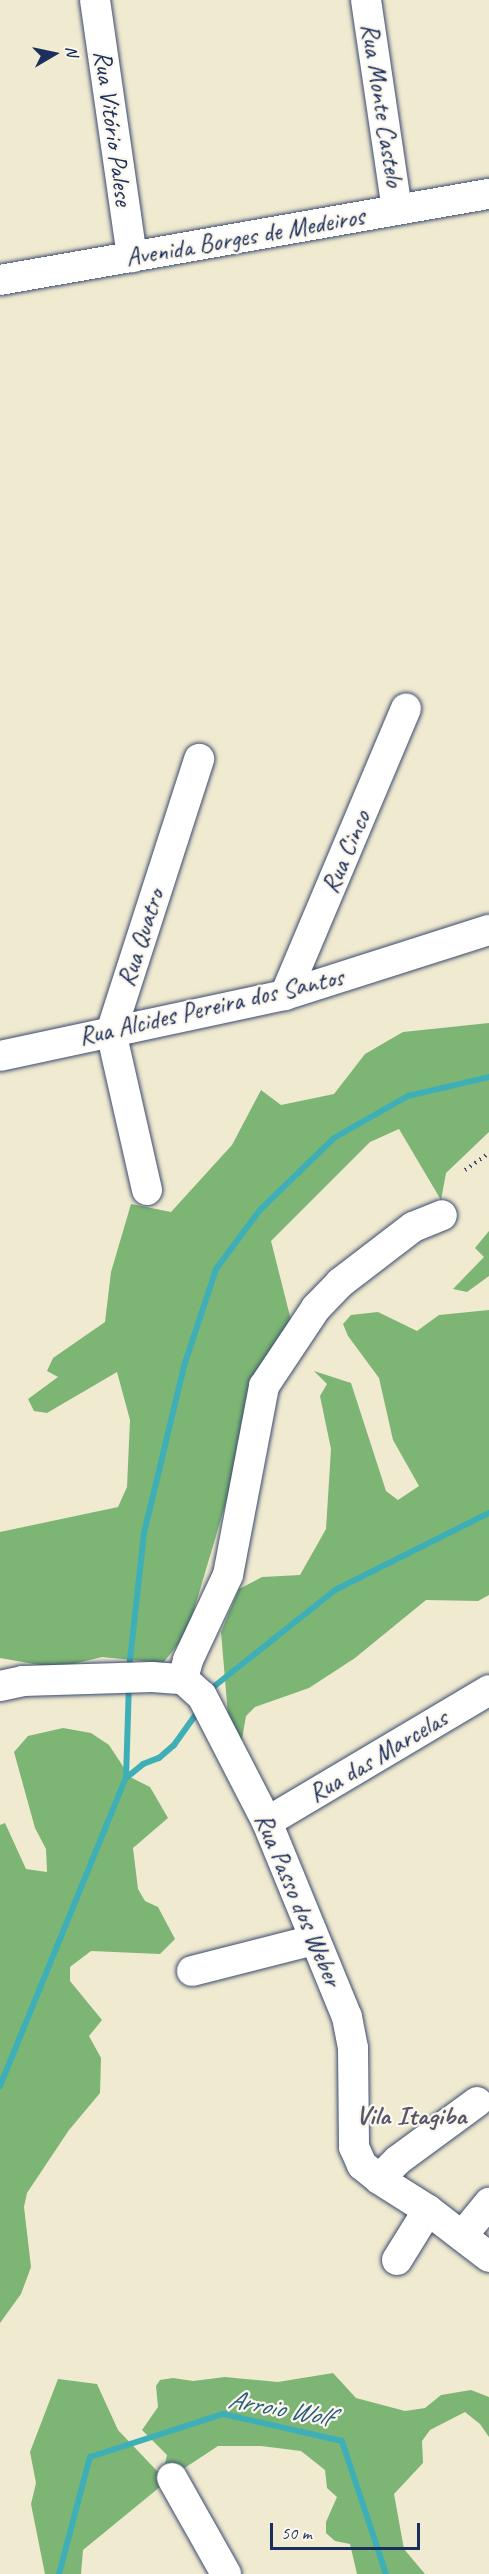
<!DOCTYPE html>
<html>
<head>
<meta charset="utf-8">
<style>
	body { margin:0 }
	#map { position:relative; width:489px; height:2574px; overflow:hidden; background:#f0ead0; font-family:Caveat,sans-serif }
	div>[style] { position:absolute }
	.forest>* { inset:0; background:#7db674 }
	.stream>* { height:6px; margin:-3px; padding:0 3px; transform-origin:3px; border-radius:3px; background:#3fafb7 }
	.path>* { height:4px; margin-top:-2px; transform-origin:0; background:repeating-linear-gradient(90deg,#3b4b6f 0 1.5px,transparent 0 6px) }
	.roads { filter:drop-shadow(0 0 2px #3b4b6f) drop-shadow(0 0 2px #3b4b6f) }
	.minor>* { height:30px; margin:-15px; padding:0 15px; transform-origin:15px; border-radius:15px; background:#fff }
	span { translate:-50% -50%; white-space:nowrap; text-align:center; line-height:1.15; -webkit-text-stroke:4.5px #fbf7ec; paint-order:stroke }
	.street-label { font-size:26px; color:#1b2f5e }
	.neighbourhood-label { font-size:27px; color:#58566b; font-weight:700 }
	.water-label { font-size:27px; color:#285c7d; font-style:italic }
	.north { position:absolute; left:24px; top:24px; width:60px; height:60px; -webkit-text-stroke:4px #fbf7ec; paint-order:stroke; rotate:81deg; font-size:16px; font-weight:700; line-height:24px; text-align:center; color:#1b2f5e }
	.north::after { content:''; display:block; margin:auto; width:21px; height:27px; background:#1b2f5e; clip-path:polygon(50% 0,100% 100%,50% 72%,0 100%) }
	.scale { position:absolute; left:270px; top:2523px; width:150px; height:27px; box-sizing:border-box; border:3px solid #1b2f5e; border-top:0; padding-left:8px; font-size:18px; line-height:21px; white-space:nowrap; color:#1b2f5e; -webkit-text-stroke:4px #fbf7ec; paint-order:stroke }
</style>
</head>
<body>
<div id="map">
	<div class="forest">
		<i style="clip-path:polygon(489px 1023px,489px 1132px,446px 1173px,441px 1200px,399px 1129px,370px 1142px,271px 1241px,292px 1324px,236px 1469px,187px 1633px,163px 1663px,102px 1657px,57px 1668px,0 1658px,0 1532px,118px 1507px,127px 1487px,130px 1420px,117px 1372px,47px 1413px,34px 1411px,28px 1399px,58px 1377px,47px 1371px,53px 1358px,105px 1322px,111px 1272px,131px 1204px,171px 1212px,232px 1145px,261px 1090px,281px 1105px,334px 1094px,365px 1054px,403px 1032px)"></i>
		<i style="clip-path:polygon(489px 1231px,489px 1276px,467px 1292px,453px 1289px,484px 1257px,475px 1248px)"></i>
		<i style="clip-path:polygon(489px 1310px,489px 1595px,478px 1601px,426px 1600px,355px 1658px,309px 1688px,255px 1707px,246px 1716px,241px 1745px,230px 1739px,221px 1632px,239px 1589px,262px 1577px,300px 1575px,326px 1529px,331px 1449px,320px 1396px,327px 1384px,314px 1371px,351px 1383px,386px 1491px,398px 1500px,419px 1486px,393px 1440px,379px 1378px,348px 1336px,343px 1324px,351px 1315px,378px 1312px,417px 1331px,439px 1315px)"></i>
		<i style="clip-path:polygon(63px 1728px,91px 1733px,109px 1745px,130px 1777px,150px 1787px,168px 1818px,133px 1848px,138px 1889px,145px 1901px,158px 1907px,175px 1939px,160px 1954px,91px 1951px,70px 1967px,70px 1981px,102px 2020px,89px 2036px,101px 2058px,100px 2093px,69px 2130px,27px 2193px,24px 2207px,31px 2267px,21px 2294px,0 2323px,0 1825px,5px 1823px,26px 1869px,47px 1872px,46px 1849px,35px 1828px,14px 1752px,28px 1736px)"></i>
		<i style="clip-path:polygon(333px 2373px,356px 2398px,405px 2411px,425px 2408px,441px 2395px,471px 2390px,489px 2397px,489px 2437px,480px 2424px,465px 2412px,430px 2430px,422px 2441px,423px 2463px,394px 2494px,404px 2549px,425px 2574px,357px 2574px,350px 2544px,335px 2541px,326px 2533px,326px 2522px,337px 2497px,327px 2488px,325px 2470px,301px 2451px,261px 2446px,218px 2446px,177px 2473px,83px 2550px,81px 2574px,45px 2574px,31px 2504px,36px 2483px,30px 2452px,58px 2379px,97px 2384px,118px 2430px,158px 2472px,164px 2468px,167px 2455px,142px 2430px,158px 2407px,156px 2386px,160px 2380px,173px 2378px,193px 2381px,225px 2377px,278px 2382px)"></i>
	</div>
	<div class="stream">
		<i style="left:129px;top:1669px;width:137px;rotate:-83.7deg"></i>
		<i style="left:144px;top:1533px;width:172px;rotate:-76.5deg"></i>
		<i style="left:184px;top:1366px;width:102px;rotate:-71.7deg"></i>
		<i style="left:216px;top:1269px;width:74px;rotate:-53.3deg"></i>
		<i style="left:260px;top:1210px;width:103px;rotate:-44.2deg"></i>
		<i style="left:334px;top:1138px;width:85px;rotate:-29.6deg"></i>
		<i style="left:408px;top:1096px;width:83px;rotate:-13.2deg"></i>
		<i style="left:209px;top:1693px;width:6px;rotate:-59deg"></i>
		<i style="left:212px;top:1688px;width:157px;rotate:-38.5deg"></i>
		<i style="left:335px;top:1590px;width:172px;rotate:-26.6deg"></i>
		<i style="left:126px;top:1778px;width:22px;rotate:-39deg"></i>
		<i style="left:143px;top:1764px;width:17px;rotate:-21deg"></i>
		<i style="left:159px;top:1758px;width:20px;rotate:-41deg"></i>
		<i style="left:174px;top:1745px;width:43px;rotate:-54.5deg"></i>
		<i style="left:0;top:2086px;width:333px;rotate:-67.8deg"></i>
		<i style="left:126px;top:1778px;width:93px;rotate:-88.2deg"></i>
		<i style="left:59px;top:2574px;width:121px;rotate:-75.2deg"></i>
		<i style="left:90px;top:2457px;width:140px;rotate:-17.9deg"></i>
		<i style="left:223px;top:2414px;width:122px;rotate:12.8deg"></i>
		<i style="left:342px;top:2441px;width:140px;rotate:71.7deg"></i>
	</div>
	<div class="path">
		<i style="left:465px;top:1170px;width:29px;rotate:-35deg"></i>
	</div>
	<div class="roads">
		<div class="minor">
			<i style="left:95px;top:0;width:260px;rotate:81.8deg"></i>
			<i style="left:366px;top:0;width:212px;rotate:81.6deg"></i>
			<i style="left:0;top:280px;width:497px;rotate:-10deg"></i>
			<i style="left:285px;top:995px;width:311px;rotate:-67.1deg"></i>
			<i style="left:0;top:1056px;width:291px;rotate:-12.1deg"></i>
			<i style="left:285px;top:995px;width:214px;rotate:-17.7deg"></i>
			<i style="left:147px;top:1190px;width:162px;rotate:-102.8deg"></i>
			<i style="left:111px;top:1032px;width:287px;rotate:-72.1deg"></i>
			<i style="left:183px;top:1679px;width:20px;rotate:-75deg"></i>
			<i style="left:188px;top:1660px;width:94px;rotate:-64.8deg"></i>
			<i style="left:228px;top:1575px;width:192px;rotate:-79.2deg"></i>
			<i style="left:264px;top:1386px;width:94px;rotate:-56.3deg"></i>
			<i style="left:316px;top:1308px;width:35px;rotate:-46deg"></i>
			<i style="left:340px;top:1283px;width:92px;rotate:-37.5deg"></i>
			<i style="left:413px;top:1227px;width:31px;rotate:-22deg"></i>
			<i style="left:0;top:1686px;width:24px;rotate:-12deg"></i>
			<i style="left:23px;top:1681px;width:129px;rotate:-1.8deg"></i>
			<i style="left:152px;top:1677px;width:31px;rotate:4deg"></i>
			<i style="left:183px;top:1679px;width:25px;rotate:42deg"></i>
			<i style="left:202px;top:1696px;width:142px;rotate:62.7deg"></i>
			<i style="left:267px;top:1822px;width:211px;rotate:67.7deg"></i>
			<i style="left:347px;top:2017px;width:32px;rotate:79deg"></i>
			<i style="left:353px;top:2048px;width:99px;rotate:89.4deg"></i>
			<i style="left:354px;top:2147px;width:20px;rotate:66deg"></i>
			<i style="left:362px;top:2165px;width:22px;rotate:39deg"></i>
			<i style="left:379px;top:2179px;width:58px;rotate:32.3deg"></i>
			<i style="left:428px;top:2210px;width:77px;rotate:37.6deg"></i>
			<i style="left:267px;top:1822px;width:258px;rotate:-30.7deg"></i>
			<i style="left:192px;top:1971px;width:126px;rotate:-14.3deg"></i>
			<i style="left:379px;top:2179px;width:27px;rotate:-45deg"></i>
			<i style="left:398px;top:2160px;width:98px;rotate:-36.3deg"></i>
			<i style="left:462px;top:2236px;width:43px;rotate:-50.7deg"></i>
			<i style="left:397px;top:2260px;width:59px;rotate:-58.2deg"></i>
			<i style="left:172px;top:2478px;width:110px;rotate:60.6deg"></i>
		</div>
	</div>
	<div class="street-label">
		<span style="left:382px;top:105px;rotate:81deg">Rua Monte Castelo</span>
		<span style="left:113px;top:128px;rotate:82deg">Rua Vitório Palese</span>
		<span style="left:245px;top:237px;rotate:-10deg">Avenida Borges de Medeiros</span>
		<span style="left:346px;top:852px;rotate:-67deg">Rua Cinco</span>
		<span style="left:141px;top:938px;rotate:-72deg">Rua Quatro</span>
		<span style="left:211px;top:1007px;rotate:-13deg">Rua Alcides Pereira dos Santos</span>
		<span style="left:378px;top:1756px;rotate:-31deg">Rua das Marcelas</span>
		<span style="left:298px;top:1900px;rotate:67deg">Rua Passo dos Weber</span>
	</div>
	<div class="neighbourhood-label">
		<span style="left:411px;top:2116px">Vila Itagiba</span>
	</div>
	<div class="water-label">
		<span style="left:280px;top:2408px;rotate:10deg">Arroio Wolf</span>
	</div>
	<div class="north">N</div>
	<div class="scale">50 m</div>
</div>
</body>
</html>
